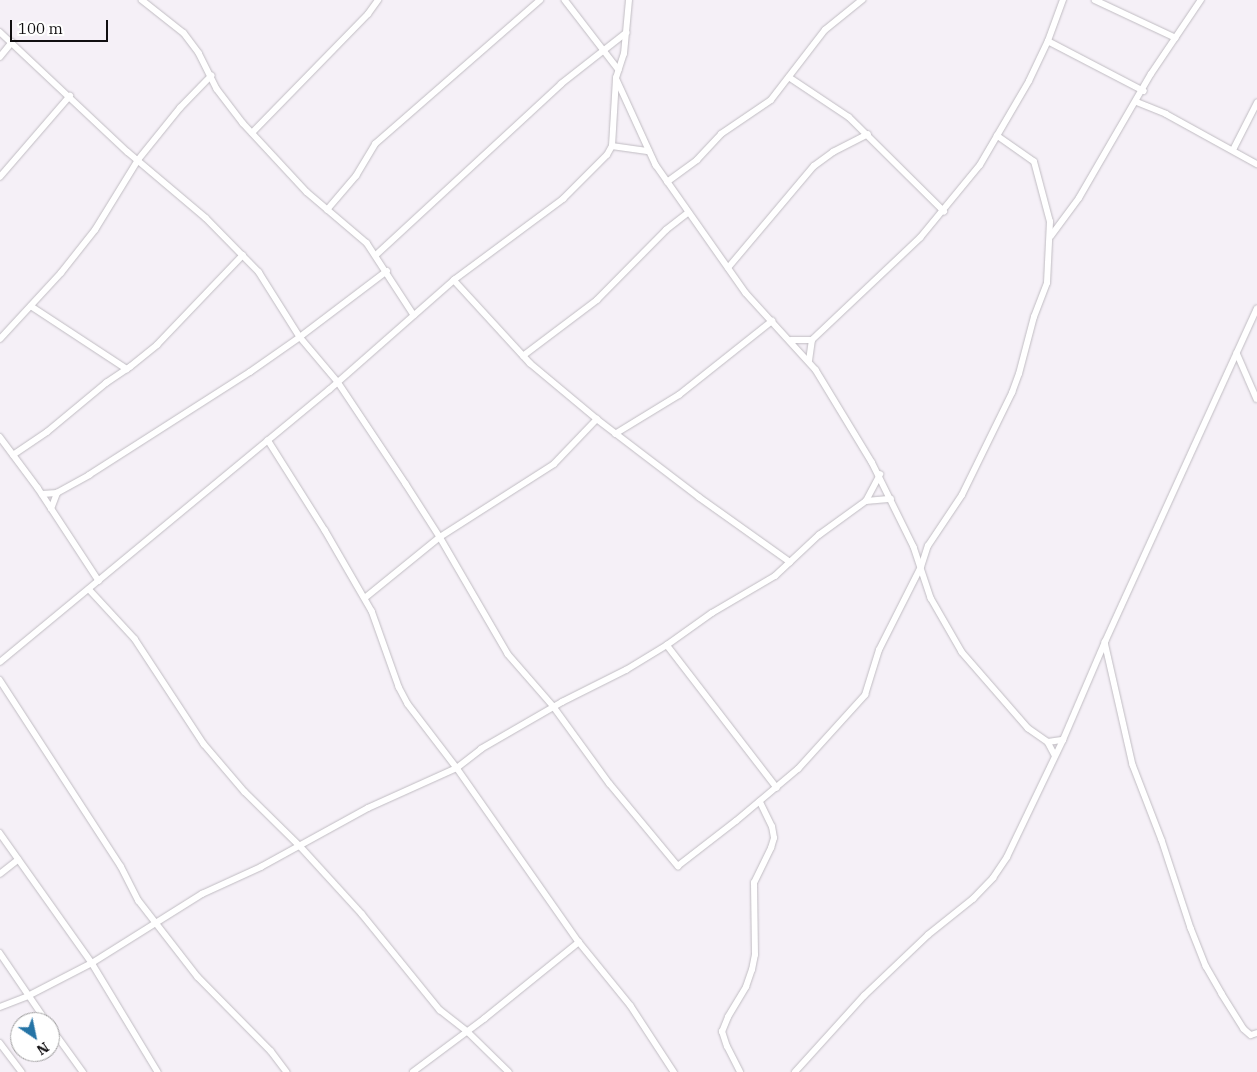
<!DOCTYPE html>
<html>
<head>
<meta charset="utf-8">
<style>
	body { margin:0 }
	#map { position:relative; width:1257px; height:1072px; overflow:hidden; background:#f5f0f7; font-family:"IBM Plex Serif",serif }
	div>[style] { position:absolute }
	.roads { filter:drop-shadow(0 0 1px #c0bcc2) drop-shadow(0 0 1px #c0bcc2) }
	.street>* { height:5.5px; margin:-2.75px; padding:0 2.75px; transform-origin:2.75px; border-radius:2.75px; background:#fff }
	span { translate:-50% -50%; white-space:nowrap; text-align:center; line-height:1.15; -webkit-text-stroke:4px #fff; paint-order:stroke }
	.north { position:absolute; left:10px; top:1012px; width:50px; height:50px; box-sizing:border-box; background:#fff; border:1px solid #a09fa0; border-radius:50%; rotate:146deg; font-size:14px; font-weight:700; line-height:20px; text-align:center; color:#110f11 }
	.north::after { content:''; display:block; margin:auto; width:18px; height:22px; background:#2574a6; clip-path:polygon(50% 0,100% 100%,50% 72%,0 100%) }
	.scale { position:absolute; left:10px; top:20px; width:98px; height:22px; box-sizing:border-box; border:2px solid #110f11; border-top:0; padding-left:6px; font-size:15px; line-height:18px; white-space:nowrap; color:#110f11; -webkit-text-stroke:4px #fff; paint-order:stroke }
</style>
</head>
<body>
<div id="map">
	<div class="roads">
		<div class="street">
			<i style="left:142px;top:0;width:53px;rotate:38.2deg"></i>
			<i style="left:184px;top:33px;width:25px;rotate:53deg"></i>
			<i style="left:199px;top:53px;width:40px;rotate:63.4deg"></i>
			<i style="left:217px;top:89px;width:43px;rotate:52.6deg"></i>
			<i style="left:243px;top:123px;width:94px;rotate:47.2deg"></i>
			<i style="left:307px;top:192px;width:79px;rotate:40.4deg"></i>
			<i style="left:367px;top:243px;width:86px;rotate:56.9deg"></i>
			<i style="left:565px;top:0;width:88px;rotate:52.4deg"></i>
			<i style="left:1095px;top:0;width:89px;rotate:25.1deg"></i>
			<i style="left:0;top:32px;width:175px;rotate:43.2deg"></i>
			<i style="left:128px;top:152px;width:102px;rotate:40.2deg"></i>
			<i style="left:206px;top:218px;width:76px;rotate:45.5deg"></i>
			<i style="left:259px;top:272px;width:77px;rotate:57.8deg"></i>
			<i style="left:300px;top:337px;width:59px;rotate:49.8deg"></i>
			<i style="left:338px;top:382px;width:123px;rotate:56.3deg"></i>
			<i style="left:406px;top:484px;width:63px;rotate:57.3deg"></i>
			<i style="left:440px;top:537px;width:135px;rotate:59.8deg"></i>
			<i style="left:508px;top:654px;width:70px;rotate:49deg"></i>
			<i style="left:554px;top:707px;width:95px;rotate:54deg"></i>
			<i style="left:610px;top:784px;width:107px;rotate:50.3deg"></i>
			<i style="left:678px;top:866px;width:73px;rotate:-37.8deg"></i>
			<i style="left:736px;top:821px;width:81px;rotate:-40deg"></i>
			<i style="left:798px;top:769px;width:100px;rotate:-47.8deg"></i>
			<i style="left:865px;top:695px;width:47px;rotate:-72.7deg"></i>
			<i style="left:879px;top:650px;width:93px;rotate:-63.2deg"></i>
			<i style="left:921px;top:567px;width:22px;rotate:-72deg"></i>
			<i style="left:928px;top:546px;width:61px;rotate:-56.3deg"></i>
			<i style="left:962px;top:495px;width:114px;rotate:-63.9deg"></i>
			<i style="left:1012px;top:393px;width:20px;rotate:-70deg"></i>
			<i style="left:1019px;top:374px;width:59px;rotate:-75.3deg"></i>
			<i style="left:1034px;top:317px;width:36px;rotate:-69deg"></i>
			<i style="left:1047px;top:283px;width:61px;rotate:-87.2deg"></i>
			<i style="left:1050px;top:222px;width:62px;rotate:-104.9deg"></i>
			<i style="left:1034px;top:162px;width:45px;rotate:-144.9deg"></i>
			<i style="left:1048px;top:41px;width:108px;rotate:27.5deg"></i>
			<i style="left:0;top:57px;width:19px;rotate:-51deg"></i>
			<i style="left:789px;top:77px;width:72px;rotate:33.7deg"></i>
			<i style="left:849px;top:117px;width:134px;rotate:44.7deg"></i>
			<i style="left:617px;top:80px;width:94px;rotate:65.4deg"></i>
			<i style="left:656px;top:165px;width:156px;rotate:54.9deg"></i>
			<i style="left:746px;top:293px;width:104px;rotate:47.7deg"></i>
			<i style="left:816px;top:370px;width:108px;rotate:58.7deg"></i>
			<i style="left:872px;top:462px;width:95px;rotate:63.7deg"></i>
			<i style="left:914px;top:547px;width:54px;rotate:71.6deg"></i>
			<i style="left:931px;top:598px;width:62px;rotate:60.1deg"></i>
			<i style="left:962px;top:652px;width:101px;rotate:49deg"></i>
			<i style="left:1028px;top:728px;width:24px;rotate:35deg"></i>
			<i style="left:1048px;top:742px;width:15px;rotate:62deg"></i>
			<i style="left:1137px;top:102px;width:31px;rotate:22deg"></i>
			<i style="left:1166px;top:114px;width:104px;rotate:28.8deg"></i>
			<i style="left:252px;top:133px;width:166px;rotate:-45.7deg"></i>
			<i style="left:368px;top:14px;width:17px;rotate:-54deg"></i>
			<i style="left:612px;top:146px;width:37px;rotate:8deg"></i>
			<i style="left:1233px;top:150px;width:53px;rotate:-62.9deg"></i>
			<i style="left:0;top:177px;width:107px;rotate:-49.2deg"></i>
			<i style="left:667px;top:182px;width:37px;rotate:-36deg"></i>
			<i style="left:697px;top:160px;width:35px;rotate:-47deg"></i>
			<i style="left:721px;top:134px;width:60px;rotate:-34.2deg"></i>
			<i style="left:771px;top:100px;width:88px;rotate:-52.4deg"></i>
			<i style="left:825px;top:30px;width:48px;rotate:-39deg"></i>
			<i style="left:327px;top:210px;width:45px;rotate:-49.5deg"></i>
			<i style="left:356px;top:176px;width:37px;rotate:-59deg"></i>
			<i style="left:375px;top:144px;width:219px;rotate:-41.1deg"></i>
			<i style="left:1051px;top:236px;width:47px;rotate:-53.6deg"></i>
			<i style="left:1079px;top:198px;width:143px;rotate:-59.9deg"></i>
			<i style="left:1151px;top:74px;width:89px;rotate:-56deg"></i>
			<i style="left:376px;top:255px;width:252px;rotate:-42.7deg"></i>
			<i style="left:561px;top:84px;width:83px;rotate:-38.1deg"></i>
			<i style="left:728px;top:268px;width:133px;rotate:-49.9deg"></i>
			<i style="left:814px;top:166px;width:24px;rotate:-36deg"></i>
			<i style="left:833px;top:152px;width:39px;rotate:-27deg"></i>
			<i style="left:454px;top:280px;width:113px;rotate:47.5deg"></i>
			<i style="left:530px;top:363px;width:87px;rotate:39.9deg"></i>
			<i style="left:597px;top:419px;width:128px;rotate:37.4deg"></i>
			<i style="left:699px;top:497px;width:112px;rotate:35.5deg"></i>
			<i style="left:31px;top:306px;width:115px;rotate:33.3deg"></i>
			<i style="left:0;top:339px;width:90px;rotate:-47.3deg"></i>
			<i style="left:61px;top:273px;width:55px;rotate:-51.7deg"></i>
			<i style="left:95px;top:230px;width:82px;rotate:-58.4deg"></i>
			<i style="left:138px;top:160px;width:67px;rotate:-51.1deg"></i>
			<i style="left:180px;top:108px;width:45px;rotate:-45.9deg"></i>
			<i style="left:791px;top:340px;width:21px"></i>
			<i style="left:1237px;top:353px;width:50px;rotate:66.5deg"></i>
			<i style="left:523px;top:356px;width:93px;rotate:-37.1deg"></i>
			<i style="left:597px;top:300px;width:98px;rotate:-45.4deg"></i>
			<i style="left:666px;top:230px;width:28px;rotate:-38deg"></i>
			<i style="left:809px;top:361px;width:21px;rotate:-82deg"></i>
			<i style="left:812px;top:340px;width:149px;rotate:-43.4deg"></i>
			<i style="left:920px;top:238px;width:94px;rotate:-50.6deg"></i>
			<i style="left:980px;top:165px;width:97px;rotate:-59.7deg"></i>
			<i style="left:1029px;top:81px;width:44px;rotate:-64.6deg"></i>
			<i style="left:1048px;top:41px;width:44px;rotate:-69.9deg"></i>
			<i style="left:615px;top:434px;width:75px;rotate:-31.4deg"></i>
			<i style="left:679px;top:395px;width:119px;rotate:-38.5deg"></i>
			<i style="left:0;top:437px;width:64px;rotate:53.3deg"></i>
			<i style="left:38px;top:488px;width:111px;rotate:56.7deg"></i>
			<i style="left:268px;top:440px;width:107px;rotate:57.7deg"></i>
			<i style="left:325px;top:530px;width:94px;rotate:59.9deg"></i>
			<i style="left:372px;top:611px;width:81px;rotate:70.4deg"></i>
			<i style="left:399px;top:687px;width:19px;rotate:62deg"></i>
			<i style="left:408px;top:704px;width:81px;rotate:52.6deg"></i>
			<i style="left:457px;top:768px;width:213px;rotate:55deg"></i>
			<i style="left:579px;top:942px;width:82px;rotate:50.9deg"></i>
			<i style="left:631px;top:1006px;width:79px;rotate:56.9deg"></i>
			<i style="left:13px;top:455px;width:41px;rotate:-34.1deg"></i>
			<i style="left:47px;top:432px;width:77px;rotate:-39.7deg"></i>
			<i style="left:106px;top:383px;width:29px;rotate:-34deg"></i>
			<i style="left:130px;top:367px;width:35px;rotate:-39deg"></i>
			<i style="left:157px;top:345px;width:124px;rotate:-46.3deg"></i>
			<i style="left:42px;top:494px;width:15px;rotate:-4deg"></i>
			<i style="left:57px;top:493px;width:37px;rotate:-29deg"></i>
			<i style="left:89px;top:475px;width:191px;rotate:-32.6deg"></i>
			<i style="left:250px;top:372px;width:61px;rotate:-35deg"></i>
			<i style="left:300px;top:337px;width:109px;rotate:-37.2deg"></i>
			<i style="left:866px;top:501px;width:25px;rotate:-5deg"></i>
			<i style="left:51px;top:509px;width:17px;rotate:-69deg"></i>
			<i style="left:89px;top:589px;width:68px;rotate:47.4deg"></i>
			<i style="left:135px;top:639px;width:126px;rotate:56.7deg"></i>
			<i style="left:204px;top:744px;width:63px;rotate:49.5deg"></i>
			<i style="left:245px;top:792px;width:77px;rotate:44.5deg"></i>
			<i style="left:300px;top:846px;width:92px;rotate:47.6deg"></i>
			<i style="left:362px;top:914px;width:124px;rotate:50.9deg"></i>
			<i style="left:440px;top:1010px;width:36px;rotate:38deg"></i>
			<i style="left:468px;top:1032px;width:57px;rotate:44.3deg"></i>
			<i style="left:365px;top:598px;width:97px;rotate:-39.1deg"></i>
			<i style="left:440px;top:537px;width:135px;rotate:-32.6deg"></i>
			<i style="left:554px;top:464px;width:62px;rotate:-46.3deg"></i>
			<i style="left:1105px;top:642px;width:126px;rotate:77.2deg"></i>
			<i style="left:1133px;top:765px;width:80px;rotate:68.9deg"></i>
			<i style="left:1162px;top:840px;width:93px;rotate:71.8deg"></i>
			<i style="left:1191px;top:928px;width:41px;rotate:68.5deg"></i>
			<i style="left:1206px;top:966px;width:32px;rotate:60deg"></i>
			<i style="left:1222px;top:994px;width:41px;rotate:57.8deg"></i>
			<i style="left:1244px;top:1029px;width:9px;rotate:41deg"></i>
			<i style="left:1251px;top:1035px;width:6px;rotate:-18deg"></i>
			<i style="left:667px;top:645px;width:180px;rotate:52.4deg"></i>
			<i style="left:0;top:662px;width:427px;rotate:-39.6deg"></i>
			<i style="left:329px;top:390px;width:167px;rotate:-41.3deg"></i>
			<i style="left:454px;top:280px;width:136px;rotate:-36.6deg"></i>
			<i style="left:563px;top:199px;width:62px;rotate:-45deg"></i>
			<i style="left:607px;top:155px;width:10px;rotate:-61deg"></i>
			<i style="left:612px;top:146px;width:68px;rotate:-86.6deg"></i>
			<i style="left:616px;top:78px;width:25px;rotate:-72deg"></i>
			<i style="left:624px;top:54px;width:54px;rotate:-84.7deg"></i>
			<i style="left:0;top:680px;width:222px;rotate:57deg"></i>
			<i style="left:121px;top:866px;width:39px;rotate:63deg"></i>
			<i style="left:139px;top:901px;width:96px;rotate:52.2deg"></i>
			<i style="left:198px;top:977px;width:104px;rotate:45.4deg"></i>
			<i style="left:271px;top:1051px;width:26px;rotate:53deg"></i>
			<i style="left:1048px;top:742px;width:15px;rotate:-8deg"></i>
			<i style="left:0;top:833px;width:159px;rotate:54.7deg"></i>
			<i style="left:92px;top:963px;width:127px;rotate:58.8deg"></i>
			<i style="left:0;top:874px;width:23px;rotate:-38deg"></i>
			<i style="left:0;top:953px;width:83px;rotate:55.7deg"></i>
			<i style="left:0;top:1007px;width:30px;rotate:-21deg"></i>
			<i style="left:28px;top:996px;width:72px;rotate:-27.3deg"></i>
			<i style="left:92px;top:963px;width:130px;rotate:-32.1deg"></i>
			<i style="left:202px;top:894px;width:65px;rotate:-24.6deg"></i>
			<i style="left:261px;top:867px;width:122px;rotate:-28.9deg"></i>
			<i style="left:368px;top:808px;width:98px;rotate:-24.2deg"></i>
			<i style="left:457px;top:768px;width:31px;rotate:-38deg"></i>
			<i style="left:481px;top:749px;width:94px;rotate:-30.1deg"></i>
			<i style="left:562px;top:702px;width:72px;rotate:-26.6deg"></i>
			<i style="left:626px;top:670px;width:48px;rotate:-31.4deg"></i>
			<i style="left:667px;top:645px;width:55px;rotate:-35.4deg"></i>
			<i style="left:712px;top:613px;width:73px;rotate:-30.4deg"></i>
			<i style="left:775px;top:576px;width:60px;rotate:-43deg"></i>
			<i style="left:819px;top:535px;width:58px;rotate:-35.9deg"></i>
			<i style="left:866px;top:501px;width:30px;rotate:-62deg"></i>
			<i style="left:50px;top:1026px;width:57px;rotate:54.3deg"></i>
			<i style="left:0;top:1043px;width:36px;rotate:53deg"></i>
			<i style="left:413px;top:1072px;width:89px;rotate:-36.7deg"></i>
			<i style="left:484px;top:1019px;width:122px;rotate:-39deg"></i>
			<i style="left:740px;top:1072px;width:28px;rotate:-117deg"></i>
			<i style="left:727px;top:1047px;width:16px;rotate:-108deg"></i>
			<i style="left:722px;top:1032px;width:16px;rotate:-68deg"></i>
			<i style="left:728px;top:1017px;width:35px;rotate:-59deg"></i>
			<i style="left:746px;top:987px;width:18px;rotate:-71deg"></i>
			<i style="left:752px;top:970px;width:15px;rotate:-79deg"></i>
			<i style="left:755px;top:955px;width:72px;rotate:-90.8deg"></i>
			<i style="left:754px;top:883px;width:39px;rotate:-64deg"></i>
			<i style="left:771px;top:848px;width:10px;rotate:-73deg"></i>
			<i style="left:774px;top:838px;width:11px;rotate:-100deg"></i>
			<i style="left:772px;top:827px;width:28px;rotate:-116deg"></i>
			<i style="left:795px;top:1072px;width:103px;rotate:-47.8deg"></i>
			<i style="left:864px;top:996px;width:88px;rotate:-43.6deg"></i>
			<i style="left:928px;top:935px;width:58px;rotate:-38.7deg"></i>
			<i style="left:973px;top:899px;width:29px;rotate:-46deg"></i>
			<i style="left:993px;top:878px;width:25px;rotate:-56deg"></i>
			<i style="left:1007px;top:857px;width:130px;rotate:-64.4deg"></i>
			<i style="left:1063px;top:740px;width:107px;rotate:-66.8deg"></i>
			<i style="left:1105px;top:642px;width:366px;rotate:-65.5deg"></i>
		</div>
	</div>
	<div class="north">N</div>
	<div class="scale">100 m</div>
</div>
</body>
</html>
